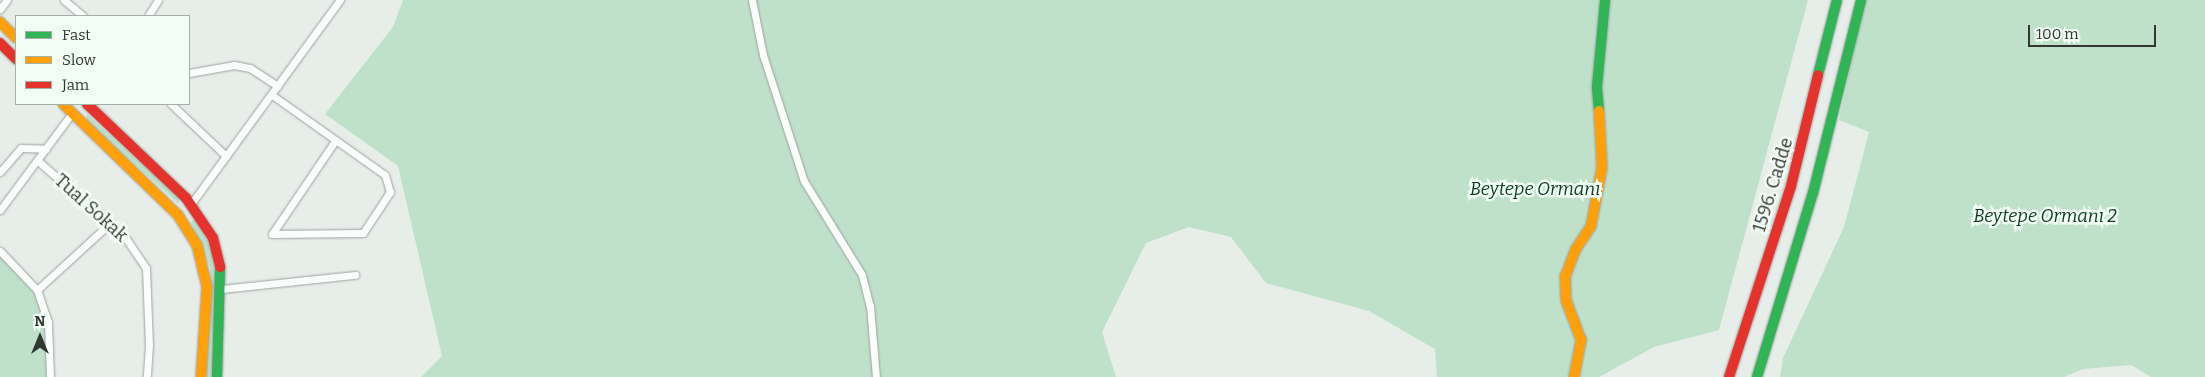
<!DOCTYPE html>
<html>
<head>
<meta charset="utf-8">
<style>
	body { margin:0 }
	#map { position:relative; width:2205px; height:377px; overflow:hidden; background:#e7ede9; font-family:Bitter,serif }
	div>[style] { position:absolute }
	.green>* { inset:0; background:#bfe1ca }
	.roads { filter:drop-shadow(0 0 1px #9fa3a0) drop-shadow(0 0 1px #9fa3a0) }
	.street>* { height:7px; margin:-3.5px; padding:0 3.5px; transform-origin:3.5px; border-radius:3.5px; background:#fbfcfc }
	.fast>* { height:10px; margin:-5px; padding:0 5px; transform-origin:5px; border-radius:5px; background:#30b455 }
	.slow>* { height:10px; margin:-5px; padding:0 5px; transform-origin:5px; border-radius:5px; background:#ff9f0a }
	.jam>* { height:10px; margin:-5px; padding:0 5px; transform-origin:5px; border-radius:5px; background:#e5322d }
	span { translate:-50% -50%; white-space:nowrap; text-align:center; line-height:1.15; -webkit-text-stroke:5px #f2fdf5; paint-order:stroke }
	.street-label { font-size:18px; color:#333734 }
	.park-label { font-size:18px; color:#0e3b21; font-style:italic }
	.legend { position:absolute; left:15px; top:15px; width:175px; height:90px; box-sizing:border-box; background:#f2fdf5; border:1px solid #a6aea8; margin:0; padding:6px 9px; list-style:none; font-size:15px; color:#333734 }
	.legend li { display:flex; align-items:center; gap:10px; height:25px }
	.legend b { width:25px; border:1px solid #a6aea8 }
	.north { position:absolute; left:15px; top:312px; width:50px; height:50px; -webkit-text-stroke:4px #f2fdf5; paint-order:stroke; rotate:0deg; font-size:14px; font-weight:700; line-height:20px; text-align:center; color:#333734 }
	.north::after { content:''; display:block; margin:auto; width:18px; height:22px; background:#333734; clip-path:polygon(50% 0,100% 100%,50% 72%,0 100%) }
	.scale { position:absolute; left:2028px; top:25px; width:128px; height:22px; box-sizing:border-box; border:2px solid #333734; border-top:0; padding-left:6px; font-size:15px; line-height:18px; white-space:nowrap; color:#333734; -webkit-text-stroke:4px #f2fdf5; paint-order:stroke }
</style>
</head>
<body>
<div id="map">
	<div class="green">
		<i style="clip-path:polygon(403px 0,1808px 0,1719px 330px,1654px 347px,1599px 377px,1437px 377px,1435px 349px,1369px 311px,1266px 283px,1231px 237px,1189px 227px,1146px 243px,1102px 332px,1116px 377px,421px 377px,442px 356px,398px 166px,325px 114px,393px 27px)"></i>
		<i style="clip-path:polygon(1865px 0,2205px 0,2205px 377px,2151px 377px,2131px 365px,2083px 369px,2064px 377px,1780px 377px,1783px 358px,1844px 227px,1869px 132px,1839px 120px)"></i>
		<i style="clip-path:polygon(87px 114px,179px 198px,179px 204px,111px 144px,86px 120px)"></i>
		<i style="clip-path:polygon(194px 218px,213px 250px,218px 276px,213px 377px,206px 377px,210px 268px,191px 223px)"></i>
		<i style="clip-path:polygon(0 251px,37px 290px,48px 322px,50px 377px,0 377px)"></i>
	</div>
	<div class="roads">
		<div class="street">
			<i style="left:64px;top:0;width:25px;rotate:40deg"></i>
			<i style="left:752px;top:0;width:56px;rotate:78.7deg"></i>
			<i style="left:763px;top:55px;width:133px;rotate:72deg"></i>
			<i style="left:804px;top:181px;width:110px;rotate:58.3deg"></i>
			<i style="left:862px;top:275px;width:32px;rotate:76deg"></i>
			<i style="left:870px;top:306px;width:71px;rotate:85.2deg"></i>
			<i style="left:0;top:9px;width:11px;rotate:-52deg"></i>
			<i style="left:148px;top:16px;width:19px;rotate:-58deg"></i>
			<i style="left:189px;top:73px;width:46px;rotate:-10.1deg"></i>
			<i style="left:234px;top:65px;width:16px;rotate:11deg"></i>
			<i style="left:250px;top:68px;width:33px;rotate:33deg"></i>
			<i style="left:272px;top:95px;width:138px;rotate:35.3deg"></i>
			<i style="left:385px;top:175px;width:18px;rotate:74deg"></i>
			<i style="left:390px;top:192px;width:49px;rotate:123.4deg"></i>
			<i style="left:363px;top:233px;width:91px;rotate:179.4deg"></i>
			<i style="left:272px;top:234px;width:112px;rotate:-55.9deg"></i>
			<i style="left:171px;top:104px;width:76px;rotate:43.4deg"></i>
			<i style="left:38px;top:161px;width:116px;rotate:41.1deg"></i>
			<i style="left:125px;top:237px;width:37px;rotate:56deg"></i>
			<i style="left:146px;top:268px;width:77px;rotate:87.8deg"></i>
			<i style="left:149px;top:345px;width:32px;rotate:94deg"></i>
			<i style="left:0;top:172px;width:32px;rotate:-49deg"></i>
			<i style="left:21px;top:148px;width:25px;rotate:2deg"></i>
			<i style="left:191px;top:204px;width:253px;rotate:-53.9deg"></i>
			<i style="left:0;top:210px;width:121px;rotate:-53.4deg"></i>
			<i style="left:0;top:251px;width:54px;rotate:46.5deg"></i>
			<i style="left:37px;top:290px;width:34px;rotate:71deg"></i>
			<i style="left:48px;top:322px;width:55px;rotate:87.9deg"></i>
			<i style="left:221px;top:289px;width:135px;rotate:-6deg"></i>
			<i style="left:37px;top:290px;width:98px;rotate:-42.5deg"></i>
		</div>
		<div class="fast">
			<i style="left:1818px;top:75px;width:77px;rotate:-75.8deg"></i>
			<i style="left:1599px;top:111px;width:24px;rotate:-95deg"></i>
			<i style="left:1597px;top:87px;width:87px;rotate:-84.7deg"></i>
			<i style="left:217px;top:377px;width:110px;rotate:-88.4deg"></i>
			<i style="left:1757px;top:377px;width:192px;rotate:-73.1deg"></i>
			<i style="left:1813px;top:193px;width:199px;rotate:-76deg"></i>
		</div>
		<div class="slow">
			<i style="left:0;top:22px;width:23px;rotate:45deg"></i>
			<i style="left:63px;top:104px;width:160px;rotate:44deg"></i>
			<i style="left:178px;top:215px;width:36px;rotate:58deg"></i>
			<i style="left:197px;top:245px;width:43px;rotate:76.6deg"></i>
			<i style="left:207px;top:287px;width:90px;rotate:93.8deg"></i>
			<i style="left:1574px;top:377px;width:38px;rotate:-79deg"></i>
			<i style="left:1581px;top:340px;width:43px;rotate:-110.6deg"></i>
			<i style="left:1566px;top:300px;width:23px;rotate:-92deg"></i>
			<i style="left:1565px;top:277px;width:30px;rotate:-69deg"></i>
			<i style="left:1576px;top:249px;width:27px;rotate:-57deg"></i>
			<i style="left:1591px;top:226px;width:60px;rotate:-79.4deg"></i>
			<i style="left:1602px;top:167px;width:56px;rotate:-93.1deg"></i>
		</div>
		<div class="jam">
			<i style="left:0;top:43px;width:23px;rotate:45deg"></i>
			<i style="left:87px;top:104px;width:137px;rotate:43.5deg"></i>
			<i style="left:186px;top:198px;width:48px;rotate:56deg"></i>
			<i style="left:213px;top:238px;width:30px;rotate:76deg"></i>
			<i style="left:1729px;top:377px;width:201px;rotate:-72deg"></i>
			<i style="left:1791px;top:186px;width:114px;rotate:-76.3deg"></i>
		</div>
	</div>
	<div class="street-label">
		<span style="left:1773px;top:185px;rotate:-73deg">1596. Cadde</span>
		<span style="left:91px;top:208px;rotate:42deg">Tual Sokak</span>
	</div>
	<div class="park-label">
		<span style="left:1535px;top:189px">Beytepe Ormanı</span>
		<span style="left:2045px;top:216px">Beytepe Ormanı 2</span>
	</div>
	<ul class="legend">
	<li><b style="height:6px;background:#30b455"></b>Fast</li>
	<li><b style="height:6px;background:#ff9f0a"></b>Slow</li>
	<li><b style="height:6px;background:#e5322d"></b>Jam</li>
	</ul>
	<div class="north">N</div>
	<div class="scale">100 m</div>
</div>
</body>
</html>
